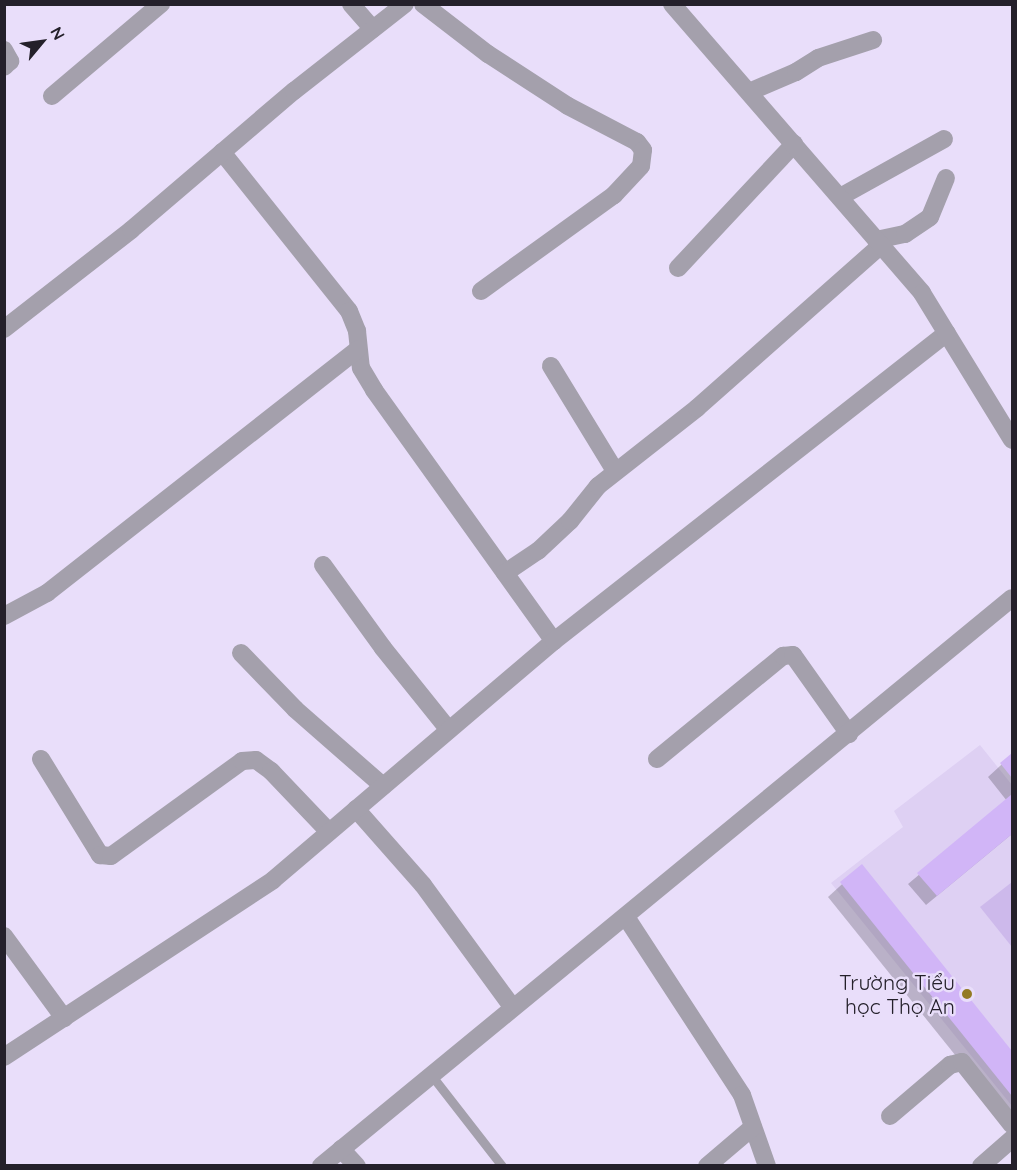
<!DOCTYPE html>
<html>
<head>
<meta charset="utf-8">
<style>
	body { margin:0 }
	#map { position:relative; width:1017px; height:1170px; overflow:hidden; background:#e9defa; font-family:Quicksand,sans-serif }
	div>[style] { position:absolute }
	.built>* { inset:0; background:#ded0f3 }
	.green>* { inset:0; background:#cdb9eb }
	.shadow>* { inset:0; background:#0003 }
	.building>* { inset:0; background:#d1b5f7 }
	.service>* { height:9px; margin:-4.5px; padding:0 4.5px; transform-origin:4.5px; border-radius:4.5px; background:#a4a0ac }
	.minor>* { height:18px; margin:-9px; padding:0 9px; transform-origin:9px; border-radius:9px; background:#a4a0ac }
	.tertiary>* { height:18px; margin:-9px; padding:0 9px; transform-origin:9px; border-radius:9px; background:#a4a0ac }
	.dots>* { width:16px; height:16px; translate:-50% -50%; box-sizing:border-box; border:3px solid #e9defa; border-radius:50% }
	span { translate:-50% -50%; white-space:nowrap; text-align:center; line-height:1.15; -webkit-text-stroke:5px #e9defa; paint-order:stroke }
	.poi-label { font-size:21px; color:#24202a }
	.right { translate:-100% -50%; text-align:right }
	.frame { position:absolute; inset:0; border:6px solid #24202a; pointer-events:none }
	.north { position:absolute; left:12px; top:12px; width:60px; height:60px; -webkit-text-stroke:4px #e9defa; paint-order:stroke; rotate:61deg; font-size:16px; font-weight:700; line-height:24px; text-align:center; color:#24202a }
	.north::after { content:''; display:block; margin:auto; width:21px; height:27px; background:#24202a; clip-path:polygon(50% 0,100% 100%,50% 72%,0 100%) }
</style>
</head>
<body>
<div id="map">
	<div class="built">
		<i style="clip-path:polygon(980px 745px,1012px 785px,1012px 1106px,831px 883px,903px 827px,894px 811px)"></i>
	</div>
	<div class="green">
		<i style="clip-path:polygon(1012px 882px,1012px 947px,980px 907px)"></i>
	</div>
	<div class="shadow">
		<i style="clip-path:polygon(1012px 755px,1012px 834px,926px 905px,908px 884px,1007px 801px,988px 777px)"></i>
		<i style="clip-path:polygon(862px 866px,1012px 1053px,1012px 1111px,1005px 1117px,828px 897px)"></i>
	</div>
	<div class="building">
		<i style="clip-path:polygon(1012px 753px,1012px 778px,1000px 763px)"></i>
		<i style="clip-path:polygon(1012px 794px,1012px 834px,937px 896px,917px 873px)"></i>
		<i style="clip-path:polygon(862px 864px,1012px 1051px,1012px 1096px,840px 882px)"></i>
	</div>
	<div class="service">
		<i style="left:432px;top:1076px;width:114px;rotate:52.1deg"></i>
	</div>
	<div class="minor">
		<i style="left:351px;top:4px;width:33px;rotate:49deg"></i>
		<i style="left:423px;top:4px;width:82px;rotate:37.6deg"></i>
		<i style="left:488px;top:54px;width:95px;rotate:33deg"></i>
		<i style="left:568px;top:106px;width:78px;rotate:27.6deg"></i>
		<i style="left:637px;top:142px;width:10px;rotate:53deg"></i>
		<i style="left:643px;top:150px;width:16px;rotate:97deg"></i>
		<i style="left:641px;top:166px;width:40px;rotate:133deg"></i>
		<i style="left:614px;top:195px;width:164px;rotate:144.2deg"></i>
		<i style="left:4px;top:50px;width:13px;rotate:61deg"></i>
		<i style="left:10px;top:61px;width:8px;rotate:135deg"></i>
		<i style="left:749px;top:92px;width:51px;rotate:-23.1deg"></i>
		<i style="left:796px;top:72px;width:26px;rotate:-32deg"></i>
		<i style="left:818px;top:58px;width:58px;rotate:-18.1deg"></i>
		<i style="left:52px;top:96px;width:143px;rotate:-40.2deg"></i>
		<i style="left:222px;top:152px;width:203px;rotate:51.4deg"></i>
		<i style="left:349px;top:311px;width:22px;rotate:68deg"></i>
		<i style="left:357px;top:331px;width:37px;rotate:84deg"></i>
		<i style="left:361px;top:368px;width:26px;rotate:59deg"></i>
		<i style="left:374px;top:390px;width:309px;rotate:54.4deg"></i>
		<i style="left:840px;top:197px;width:119px;rotate:-29.1deg"></i>
		<i style="left:876px;top:240px;width:30px;rotate:-12deg"></i>
		<i style="left:905px;top:234px;width:30px;rotate:-34deg"></i>
		<i style="left:930px;top:217px;width:42px;rotate:-67.7deg"></i>
		<i style="left:678px;top:268px;width:170px;rotate:-46.9deg"></i>
		<i style="left:4px;top:329px;width:161px;rotate:-37.9deg"></i>
		<i style="left:131px;top:230px;width:214px;rotate:-40.5deg"></i>
		<i style="left:294px;top:91px;width:141px;rotate:-38.1deg"></i>
		<i style="left:551px;top:366px;width:123px;rotate:58.6deg"></i>
		<i style="left:323px;top:565px;width:102px;rotate:54.1deg"></i>
		<i style="left:383px;top:648px;width:105px;rotate:51.2deg"></i>
		<i style="left:505px;top:573px;width:40px;rotate:-34deg"></i>
		<i style="left:538px;top:551px;width:44px;rotate:-43.2deg"></i>
		<i style="left:570px;top:521px;width:45px;rotate:-51.3deg"></i>
		<i style="left:598px;top:486px;width:126px;rotate:-38.2deg"></i>
		<i style="left:697px;top:408px;width:246px;rotate:-41.5deg"></i>
		<i style="left:4px;top:616px;width:49px;rotate:-28.1deg"></i>
		<i style="left:47px;top:593px;width:395px;rotate:-38.1deg"></i>
		<i style="left:241px;top:653px;width:78px;rotate:46deg"></i>
		<i style="left:295px;top:709px;width:117px;rotate:41.2deg"></i>
		<i style="left:41px;top:759px;width:113px;rotate:58.4deg"></i>
		<i style="left:100px;top:855px;width:11px;rotate:5deg"></i>
		<i style="left:111px;top:856px;width:162px;rotate:-35.9deg"></i>
		<i style="left:242px;top:761px;width:14px;rotate:-4deg"></i>
		<i style="left:256px;top:760px;width:19px;rotate:36deg"></i>
		<i style="left:271px;top:771px;width:84px;rotate:46.4deg"></i>
		<i style="left:657px;top:759px;width:163px;rotate:-39.3deg"></i>
		<i style="left:783px;top:656px;width:10px;rotate:-6deg"></i>
		<i style="left:793px;top:655px;width:97px;rotate:54.7deg"></i>
		<i style="left:356px;top:809px;width:101px;rotate:48.6deg"></i>
		<i style="left:423px;top:885px;width:152px;rotate:53.8deg"></i>
		<i style="left:626px;top:917px;width:212px;rotate:56.9deg"></i>
		<i style="left:742px;top:1095px;width:75px;rotate:70.6deg"></i>
		<i style="left:4px;top:936px;width:102px;rotate:53.8deg"></i>
		<i style="left:4px;top:1057px;width:322px;rotate:-33.3deg"></i>
		<i style="left:273px;top:880px;width:369px;rotate:-40.4deg"></i>
		<i style="left:554px;top:641px;width:499px;rotate:-38.1deg"></i>
		<i style="left:890px;top:1116px;width:79px;rotate:-40.4deg"></i>
		<i style="left:950px;top:1065px;width:12px;rotate:-14deg"></i>
		<i style="left:962px;top:1062px;width:80px;rotate:51.6deg"></i>
		<i style="left:341px;top:1149px;width:23px;rotate:47deg"></i>
		<i style="left:321px;top:1166px;width:894px;rotate:-39.42deg"></i>
		<i style="left:707px;top:1166px;width:60px;rotate:-40.3deg"></i>
		<i style="left:981px;top:1166px;width:41px;rotate:-41.1deg"></i>
	</div>
	<div class="tertiary">
		<i style="left:672px;top:4px;width:382px;rotate:49.1deg"></i>
		<i style="left:922px;top:293px;width:172px;rotate:58.5deg"></i>
	</div>
	<div class="dots">
		<i style="left:967px;top:994px;background:#937b22"></i>
	</div>
	<div class="poi-label">
		<span class="right" style="left:955px;top:994px">Trường Tiểu<br>học Thọ An</span>
	</div>
	<div class="frame"></div>
	<div class="north">N</div>
</div>
</body>
</html>
